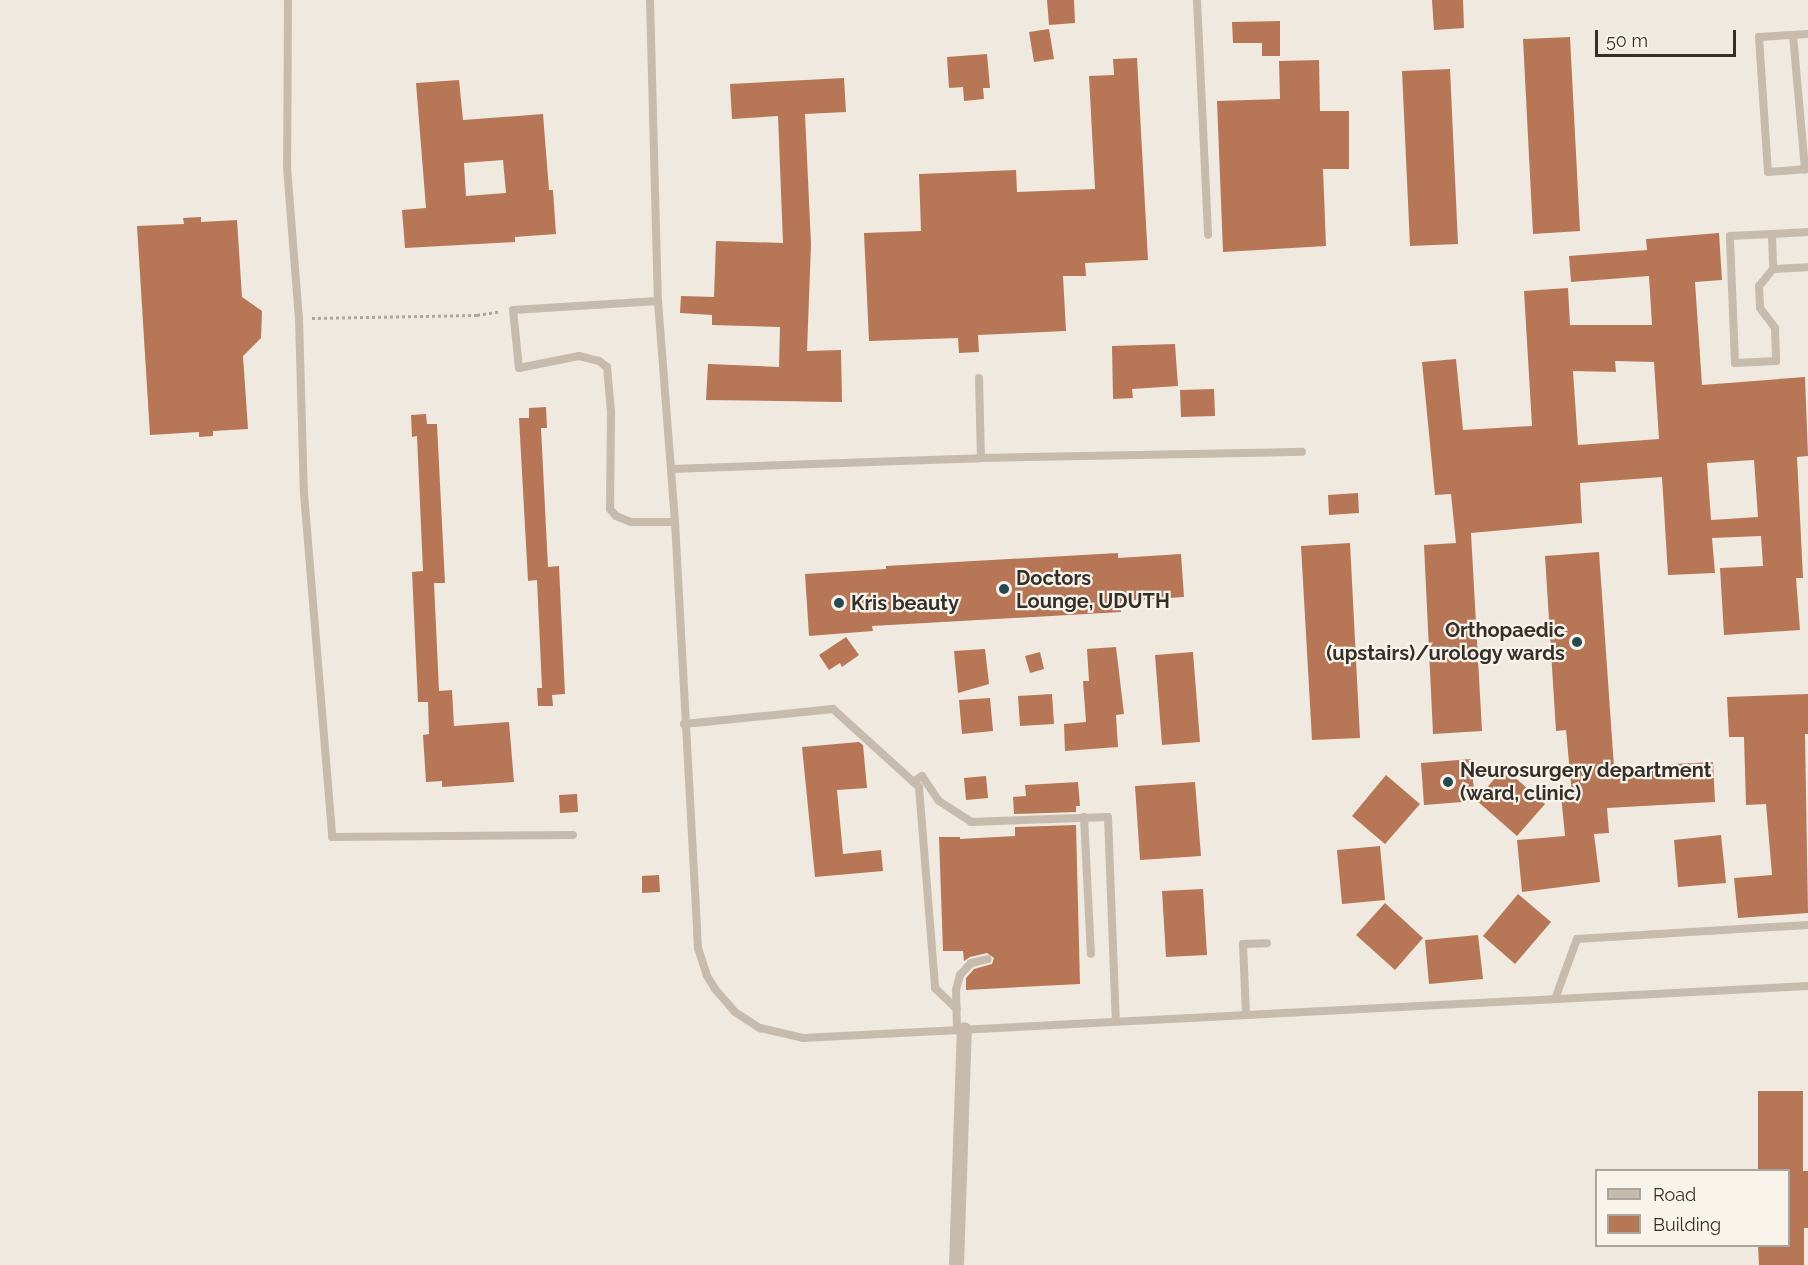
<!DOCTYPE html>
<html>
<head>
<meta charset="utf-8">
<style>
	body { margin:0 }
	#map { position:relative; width:1808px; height:1265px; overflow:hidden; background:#efe9df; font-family:Raleway,sans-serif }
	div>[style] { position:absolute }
	.building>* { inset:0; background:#b77756 }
	.path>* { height:3px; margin-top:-1.5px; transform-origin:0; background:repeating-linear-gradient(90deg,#b2a596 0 3px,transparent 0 6px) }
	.service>* { height:8px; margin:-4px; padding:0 4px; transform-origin:4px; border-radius:4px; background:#c6bbac }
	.minor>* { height:15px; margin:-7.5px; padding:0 7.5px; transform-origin:7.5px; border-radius:7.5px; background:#c6bbac }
	.dots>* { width:16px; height:16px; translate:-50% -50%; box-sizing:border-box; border:3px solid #f8f3eb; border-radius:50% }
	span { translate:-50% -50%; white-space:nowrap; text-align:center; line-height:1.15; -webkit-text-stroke:4.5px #f8f3eb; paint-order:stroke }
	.poi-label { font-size:20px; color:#352f2a; font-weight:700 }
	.left { translate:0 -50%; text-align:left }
	.right { translate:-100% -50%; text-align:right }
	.legend { position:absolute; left:1595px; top:1169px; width:195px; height:78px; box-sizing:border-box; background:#f8f3eb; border:2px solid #aaa59e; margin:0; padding:8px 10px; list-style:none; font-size:18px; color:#352f2a }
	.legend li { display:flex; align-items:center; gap:12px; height:30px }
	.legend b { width:30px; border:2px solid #aaa59e }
	.scale { position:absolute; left:1595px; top:30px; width:141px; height:27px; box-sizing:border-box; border:3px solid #352f2a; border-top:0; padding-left:8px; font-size:18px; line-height:21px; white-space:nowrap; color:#352f2a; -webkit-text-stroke:4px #f8f3eb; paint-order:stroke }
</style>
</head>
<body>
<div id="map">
	<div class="building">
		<i style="clip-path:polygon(1047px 0,1074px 0,1075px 23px,1049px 25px)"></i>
		<i style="clip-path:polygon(1432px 0,1463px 0,1464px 28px,1434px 30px)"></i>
		<i style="clip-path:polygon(1280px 21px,1280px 56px,1262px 56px,1262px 43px,1233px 43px,1232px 22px)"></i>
		<i style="clip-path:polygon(1049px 29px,1054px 59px,1034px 62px,1029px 32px)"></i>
		<i style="clip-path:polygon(1570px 37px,1580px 231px,1533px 234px,1523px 39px)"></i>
		<i style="clip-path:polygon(987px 54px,990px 88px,983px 88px,984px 99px,964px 101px,963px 87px,949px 88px,947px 57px)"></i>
		<i style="clip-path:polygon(1137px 58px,1148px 260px,1085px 263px,1086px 276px,1063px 276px,1066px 331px,978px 335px,979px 352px,959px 353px,958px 338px,869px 341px,864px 233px,921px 231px,919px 174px,1016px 170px,1017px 192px,1095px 189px,1089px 76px,1114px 75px,1113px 59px)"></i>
		<i style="clip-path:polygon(1319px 60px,1320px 111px,1349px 111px,1349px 169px,1323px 169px,1326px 246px,1223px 252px,1217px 101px,1280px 99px,1279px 61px)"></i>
		<i style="clip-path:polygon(1450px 69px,1458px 244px,1410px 246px,1402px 71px)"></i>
		<i style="clip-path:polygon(844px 78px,846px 112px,805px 114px,811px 244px,807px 351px,841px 350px,842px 402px,706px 400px,708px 364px,779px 367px,780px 327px,712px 325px,712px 315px,680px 313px,681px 296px,714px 297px,716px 241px,783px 243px,778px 116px,732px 119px,730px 84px)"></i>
		<i style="clip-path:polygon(evenodd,459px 80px,463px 120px,543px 114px,549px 190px,553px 190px,556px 234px,515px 237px,515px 242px,405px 248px,402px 210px,426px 208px,416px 83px,459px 80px,503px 160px,506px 193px,466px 196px,464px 163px,503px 160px)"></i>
		<i style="clip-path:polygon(201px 217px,201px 222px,237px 220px,242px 297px,262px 311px,261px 338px,243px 356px,248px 429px,213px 431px,213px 436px,199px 437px,199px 432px,150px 435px,137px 226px,184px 224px,183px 218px)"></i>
		<i style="clip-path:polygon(evenodd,1719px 233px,1722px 280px,1695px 282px,1702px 385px,1805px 377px,1808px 456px,1797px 457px,1803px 578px,1796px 578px,1800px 630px,1724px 635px,1720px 568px,1763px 566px,1761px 536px,1712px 538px,1715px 573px,1668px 575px,1662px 477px,1580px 483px,1582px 523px,1471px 533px,1482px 731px,1433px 734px,1424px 545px,1456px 543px,1451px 494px,1435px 495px,1422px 362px,1456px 359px,1463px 430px,1532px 426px,1524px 291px,1568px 288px,1570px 325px,1652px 325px,1649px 276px,1571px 282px,1569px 256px,1647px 250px,1646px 239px,1719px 233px,1615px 361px,1654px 362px,1659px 439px,1578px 445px,1573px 371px,1616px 372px,1615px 361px,1719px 233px,1754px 460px,1758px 517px,1711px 520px,1707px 463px,1754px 460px)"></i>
		<i style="clip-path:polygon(1175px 344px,1178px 386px,1132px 389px,1133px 398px,1113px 399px,1112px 346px)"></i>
		<i style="clip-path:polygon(1214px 389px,1215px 416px,1181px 417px,1180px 390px)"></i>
		<i style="clip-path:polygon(546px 407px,547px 428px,541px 428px,548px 567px,559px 566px,565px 694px,552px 695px,553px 706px,538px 706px,537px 688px,542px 688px,537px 580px,528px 581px,519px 418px,529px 418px,529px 408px)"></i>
		<i style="clip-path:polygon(426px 414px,427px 424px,437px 424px,445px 583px,434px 583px,439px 691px,452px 690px,454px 726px,509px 722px,514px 782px,442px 787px,442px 781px,426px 782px,423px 735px,429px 734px,428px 702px,418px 702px,412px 572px,423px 571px,417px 436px,412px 437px,411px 415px)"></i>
		<i style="clip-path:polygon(1358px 493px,1359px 513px,1329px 515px,1328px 495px)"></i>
		<i style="clip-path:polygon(1350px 543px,1360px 738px,1312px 740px,1301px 546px)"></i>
		<i style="clip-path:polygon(1599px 552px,1614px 767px,1713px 762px,1715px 802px,1607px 808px,1609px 833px,1594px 834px,1600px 882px,1522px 892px,1517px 840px,1565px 836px,1561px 795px,1572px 794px,1566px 730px,1556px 731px,1545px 556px)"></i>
		<i style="clip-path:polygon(1118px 553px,1118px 558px,1181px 554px,1184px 597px,1121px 601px,1121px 612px,872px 626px,873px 631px,809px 636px,805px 574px,886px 569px,886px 566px)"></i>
		<i style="clip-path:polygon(846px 637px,859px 655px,842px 667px,840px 663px,829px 670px,819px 655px)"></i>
		<i style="clip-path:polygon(1116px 647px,1124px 714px,1116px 715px,1118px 747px,1065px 751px,1064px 724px,1086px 722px,1083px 681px,1089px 681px,1087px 649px)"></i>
		<i style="clip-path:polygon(985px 649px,989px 684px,958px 693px,954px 651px)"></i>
		<i style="clip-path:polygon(1040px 652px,1044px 669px,1030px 673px,1025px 656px)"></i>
		<i style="clip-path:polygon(1193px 652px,1200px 742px,1162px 745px,1155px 655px)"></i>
		<i style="clip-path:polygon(1052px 694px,1054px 724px,1020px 726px,1018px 696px)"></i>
		<i style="clip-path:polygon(1808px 694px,1808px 734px,1805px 734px,1808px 913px,1738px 918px,1734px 878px,1772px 875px,1766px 804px,1746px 805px,1744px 737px,1729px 737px,1727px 697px)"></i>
		<i style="clip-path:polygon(990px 698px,993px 731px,962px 734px,959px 700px)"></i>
		<i style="clip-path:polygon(859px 742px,863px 745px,867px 788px,837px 790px,843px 854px,881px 850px,883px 871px,815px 877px,802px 747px)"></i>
		<i style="clip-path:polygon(1471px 759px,1475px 801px,1424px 805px,1421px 763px)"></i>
		<i style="clip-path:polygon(1504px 768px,1545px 804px,1517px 836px,1476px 800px)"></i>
		<i style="clip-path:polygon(1386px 775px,1420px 804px,1385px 844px,1352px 816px)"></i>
		<i style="clip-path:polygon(986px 776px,988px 798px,966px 800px,964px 778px)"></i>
		<i style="clip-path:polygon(1078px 782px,1080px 806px,1076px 806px,1076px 812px,1014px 814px,1013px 797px,1026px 796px,1025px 785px)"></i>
		<i style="clip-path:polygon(1195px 782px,1201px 856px,1140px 860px,1135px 786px)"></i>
		<i style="clip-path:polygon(577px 794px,578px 812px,560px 813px,559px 795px)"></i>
		<i style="clip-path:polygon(1076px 825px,1080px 984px,966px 990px,966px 978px,974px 969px,992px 964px,994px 958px,987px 953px,970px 957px,964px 961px,963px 951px,943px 951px,939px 837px,960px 837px,960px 839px,1015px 836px,1015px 827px)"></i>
		<i style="clip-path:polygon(1721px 835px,1726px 883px,1678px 887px,1674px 840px)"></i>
		<i style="clip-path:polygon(1380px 846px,1385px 900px,1342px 904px,1337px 850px)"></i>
		<i style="clip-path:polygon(659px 875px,660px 892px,642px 893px,642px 876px)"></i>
		<i style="clip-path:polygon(1203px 889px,1207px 955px,1166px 957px,1162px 891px)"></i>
		<i style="clip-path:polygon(1518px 894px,1551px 922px,1515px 964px,1483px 936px)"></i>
		<i style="clip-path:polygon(1385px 903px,1423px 938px,1395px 970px,1356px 935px)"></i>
		<i style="clip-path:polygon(1478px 935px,1483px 979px,1429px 984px,1425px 940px)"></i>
		<i style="clip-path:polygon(1758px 1091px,1803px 1091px,1803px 1171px,1808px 1171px,1808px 1228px,1804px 1228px,1804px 1265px,1759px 1265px,1758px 1245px,1788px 1245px,1788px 1170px,1758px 1170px)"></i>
	</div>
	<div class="path">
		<i style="left:312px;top:318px;width:165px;rotate:-1deg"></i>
		<i style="left:477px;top:315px;width:24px;rotate:-9deg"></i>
	</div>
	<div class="service">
		<i style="left:288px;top:0;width:167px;rotate:90.3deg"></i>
		<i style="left:287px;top:167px;width:151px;rotate:85.5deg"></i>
		<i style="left:299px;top:318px;width:175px;rotate:88.4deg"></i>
		<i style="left:304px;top:493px;width:345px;rotate:85.3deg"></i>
		<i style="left:332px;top:837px;width:241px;rotate:-0.5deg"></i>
		<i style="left:650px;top:0;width:301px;rotate:88.5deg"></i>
		<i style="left:658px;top:301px;width:222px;rotate:85.6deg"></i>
		<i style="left:675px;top:522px;width:412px;rotate:86.9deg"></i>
		<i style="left:697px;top:933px;width:15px;rotate:86deg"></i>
		<i style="left:698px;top:948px;width:29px;rotate:72deg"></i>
		<i style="left:707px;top:976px;width:15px;rotate:58deg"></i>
		<i style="left:715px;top:989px;width:30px;rotate:49deg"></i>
		<i style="left:735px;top:1012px;width:30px;rotate:33deg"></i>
		<i style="left:760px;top:1028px;width:44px;rotate:13.1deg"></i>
		<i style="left:803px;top:1038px;width:1006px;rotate:-2.96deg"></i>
		<i style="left:1197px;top:0;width:235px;rotate:87.3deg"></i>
		<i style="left:1808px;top:34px;width:49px;rotate:176.5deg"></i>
		<i style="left:1759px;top:37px;width:135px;rotate:86.2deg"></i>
		<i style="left:1768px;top:172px;width:40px;rotate:-4.3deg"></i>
		<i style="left:1793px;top:35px;width:135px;rotate:84.9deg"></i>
		<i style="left:1772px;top:234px;width:35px;rotate:88deg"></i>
		<i style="left:1773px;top:269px;width:22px;rotate:129deg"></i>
		<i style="left:1759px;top:286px;width:22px;rotate:87deg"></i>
		<i style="left:1760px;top:308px;width:25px;rotate:53deg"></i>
		<i style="left:1775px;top:328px;width:33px;rotate:88deg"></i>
		<i style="left:1776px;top:361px;width:41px;rotate:177.2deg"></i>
		<i style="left:1735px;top:363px;width:127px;rotate:-92.3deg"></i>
		<i style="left:1730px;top:236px;width:42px;rotate:-2.7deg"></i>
		<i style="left:1772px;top:234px;width:36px;rotate:-3deg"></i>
		<i style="left:1773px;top:269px;width:35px;rotate:-3deg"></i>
		<i style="left:658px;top:301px;width:145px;rotate:176.4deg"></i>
		<i style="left:513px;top:310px;width:58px;rotate:84.1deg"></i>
		<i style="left:519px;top:368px;width:61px;rotate:-11.3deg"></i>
		<i style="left:579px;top:356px;width:21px;rotate:14deg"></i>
		<i style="left:599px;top:361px;width:10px;rotate:37deg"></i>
		<i style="left:607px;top:367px;width:45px;rotate:84.9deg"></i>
		<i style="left:611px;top:412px;width:97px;rotate:90.6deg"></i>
		<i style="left:610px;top:509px;width:9px;rotate:49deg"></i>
		<i style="left:616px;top:516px;width:16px;rotate:22deg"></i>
		<i style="left:631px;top:522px;width:44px"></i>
		<i style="left:979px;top:378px;width:80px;rotate:88.6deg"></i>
		<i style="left:671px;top:469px;width:310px;rotate:-2deg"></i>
		<i style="left:981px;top:458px;width:321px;rotate:-1.1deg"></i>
		<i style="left:684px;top:724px;width:150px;rotate:-5.7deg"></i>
		<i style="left:833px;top:709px;width:116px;rotate:42.2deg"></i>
		<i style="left:919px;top:787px;width:202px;rotate:85.4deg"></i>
		<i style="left:935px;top:988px;width:30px;rotate:44deg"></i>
		<i style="left:913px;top:782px;width:11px;rotate:-34deg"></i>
		<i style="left:922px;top:776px;width:30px;rotate:56deg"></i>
		<i style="left:939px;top:801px;width:38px;rotate:33deg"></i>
		<i style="left:971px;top:822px;width:137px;rotate:-2.1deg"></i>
		<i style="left:1108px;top:817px;width:204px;rotate:87.8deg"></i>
		<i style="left:1084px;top:817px;width:137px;rotate:87.1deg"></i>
		<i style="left:1555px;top:999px;width:64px;rotate:-69.9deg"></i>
		<i style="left:1577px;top:939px;width:231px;rotate:-3.5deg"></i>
		<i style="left:1246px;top:1015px;width:71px;rotate:-92.4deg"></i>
		<i style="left:1243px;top:944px;width:24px;rotate:-2deg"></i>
		<i style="left:957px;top:1030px;width:40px;rotate:-91.4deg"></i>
		<i style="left:956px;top:990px;width:16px;rotate:-75deg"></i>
		<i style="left:960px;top:975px;width:16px;rotate:-47deg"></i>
		<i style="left:971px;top:963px;width:17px;rotate:-13deg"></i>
	</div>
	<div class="minor">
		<i style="left:956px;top:1265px;width:236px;rotate:-88.1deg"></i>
	</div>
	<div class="dots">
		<i style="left:1004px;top:589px;background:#254a52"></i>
		<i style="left:839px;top:603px;background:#254a52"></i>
		<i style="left:1577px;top:642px;background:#254a52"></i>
		<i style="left:1448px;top:782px;background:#254a52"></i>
	</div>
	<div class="poi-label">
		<span class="left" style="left:1016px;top:590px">Doctors<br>Lounge, UDUTH</span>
		<span class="left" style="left:851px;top:603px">Kris beauty</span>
		<span class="right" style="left:1565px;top:642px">Orthopaedic<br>(upstairs)/urology wards</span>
		<span class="left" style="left:1460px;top:782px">Neurosurgery department<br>(ward, clinic)</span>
	</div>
	<ul class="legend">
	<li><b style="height:8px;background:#c6bbac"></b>Road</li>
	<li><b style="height:16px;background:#b77756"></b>Building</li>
	</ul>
	<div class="scale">50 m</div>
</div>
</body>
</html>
